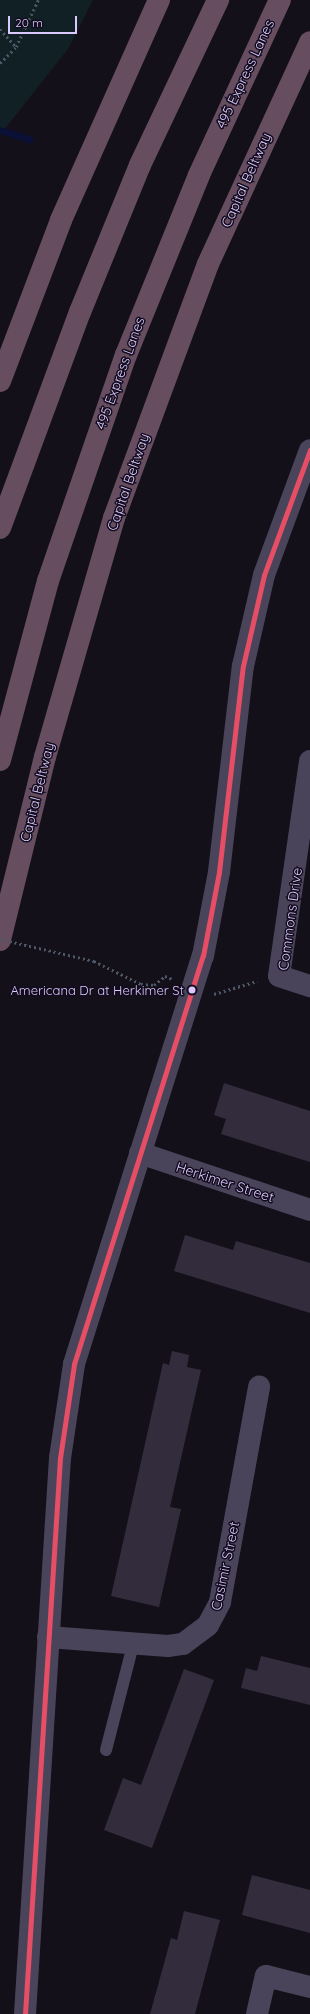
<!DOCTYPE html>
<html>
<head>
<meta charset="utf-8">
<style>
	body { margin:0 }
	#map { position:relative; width:310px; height:2014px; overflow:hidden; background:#131019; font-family:Quicksand,sans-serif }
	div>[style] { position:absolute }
	.green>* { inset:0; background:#102025 }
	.stream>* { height:7px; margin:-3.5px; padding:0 3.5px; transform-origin:3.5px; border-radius:3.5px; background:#0a1036 }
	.building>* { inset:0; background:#332c3c }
	.path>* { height:2.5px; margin-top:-1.25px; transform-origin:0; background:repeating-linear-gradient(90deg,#4e5767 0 2px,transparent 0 5px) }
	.service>* { height:12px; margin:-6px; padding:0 6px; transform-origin:6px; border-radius:6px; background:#4a445a }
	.minor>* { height:22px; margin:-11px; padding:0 11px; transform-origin:11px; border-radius:11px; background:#4a445a }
	.tertiary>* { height:22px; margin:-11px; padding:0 11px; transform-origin:11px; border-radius:11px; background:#4a445a }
	.motorway>* { height:22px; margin:-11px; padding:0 11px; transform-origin:11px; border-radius:11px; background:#664d60 }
	.path-bridge>* { height:2.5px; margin-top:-1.25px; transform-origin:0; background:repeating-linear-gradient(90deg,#4e5767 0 2px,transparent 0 5px) }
	.bus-1>* { height:5px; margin:-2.5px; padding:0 2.5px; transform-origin:2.5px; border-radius:2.5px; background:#e64e66 }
	.dots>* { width:11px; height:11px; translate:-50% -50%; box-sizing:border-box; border:2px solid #120c1d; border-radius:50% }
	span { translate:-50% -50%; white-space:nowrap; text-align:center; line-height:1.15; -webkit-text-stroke:3px #120c1d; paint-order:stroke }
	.bus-label { font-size:13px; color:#dac8fe }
	.right { translate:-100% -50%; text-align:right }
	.street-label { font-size:14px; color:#dac8fe }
	.scale { position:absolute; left:8px; top:16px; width:69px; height:18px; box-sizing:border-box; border:2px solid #dac8fe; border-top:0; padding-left:5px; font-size:12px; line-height:14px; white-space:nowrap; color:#dac8fe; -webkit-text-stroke:3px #120c1d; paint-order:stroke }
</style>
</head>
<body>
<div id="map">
	<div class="green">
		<i style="clip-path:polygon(0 0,93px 0,68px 49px,0 135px)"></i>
	</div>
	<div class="stream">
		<i style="left:0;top:130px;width:31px;rotate:17deg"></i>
	</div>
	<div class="building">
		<i style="clip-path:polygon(224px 1083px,310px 1111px,310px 1162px,221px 1134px,226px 1119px,214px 1115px)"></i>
		<i style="clip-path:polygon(185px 1235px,233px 1250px,236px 1241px,310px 1263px,310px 1313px,174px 1271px)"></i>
		<i style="clip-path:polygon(172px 1351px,189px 1355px,187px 1367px,201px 1370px,170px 1507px,181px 1509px,159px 1607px,111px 1596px,163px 1363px,169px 1365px)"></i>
		<i style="clip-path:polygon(261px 1656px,310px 1668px,310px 1705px,241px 1688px,246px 1668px,257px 1671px)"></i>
		<i style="clip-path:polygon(184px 1669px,214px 1680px,152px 1848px,104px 1830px,123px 1778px,141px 1785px)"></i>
		<i style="clip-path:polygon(252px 1875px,310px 1890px,310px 1933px,242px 1915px)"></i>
		<i style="clip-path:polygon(184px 1911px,220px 1920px,195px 2014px,150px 2014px,171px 1938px,177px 1940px)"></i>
	</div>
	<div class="path">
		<i style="left:0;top:29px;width:24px;rotate:48deg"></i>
		<i style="left:0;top:63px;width:23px;rotate:-45deg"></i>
		<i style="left:16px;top:47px;width:52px;rotate:-64.9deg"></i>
		<i style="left:94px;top:961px;width:52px;rotate:26.1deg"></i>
		<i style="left:141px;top:984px;width:13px;rotate:4deg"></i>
		<i style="left:154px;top:985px;width:14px;rotate:-39deg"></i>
		<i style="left:165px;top:976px;width:8px;rotate:23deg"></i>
		<i style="left:214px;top:994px;width:45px;rotate:-16.8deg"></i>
	</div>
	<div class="service">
		<i style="left:106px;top:1750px;width:108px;rotate:-75.6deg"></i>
	</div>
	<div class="minor">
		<i style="left:310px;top:761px;width:217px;rotate:98.2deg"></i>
		<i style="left:279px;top:976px;width:33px;rotate:18deg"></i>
		<i style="left:140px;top:1153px;width:179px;rotate:18.5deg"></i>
		<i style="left:48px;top:1637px;width:120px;rotate:4.3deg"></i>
		<i style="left:168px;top:1646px;width:15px;rotate:-8deg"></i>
		<i style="left:183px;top:1644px;width:31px;rotate:-37deg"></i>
		<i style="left:208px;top:1625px;width:26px;rotate:-62deg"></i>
		<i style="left:220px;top:1602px;width:219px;rotate:-79.7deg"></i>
		<i style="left:257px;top:2014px;width:39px;rotate:-77deg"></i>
		<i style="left:266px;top:1976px;width:45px;rotate:14deg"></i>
	</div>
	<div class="tertiary">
		<i style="left:25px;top:2014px;width:557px;rotate:-86.4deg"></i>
		<i style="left:60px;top:1458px;width:95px;rotate:-81.5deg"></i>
		<i style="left:74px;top:1364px;width:428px;rotate:-72.5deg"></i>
		<i style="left:203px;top:956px;width:86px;rotate:-79.2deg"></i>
		<i style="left:219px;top:872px;width:207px;rotate:-83.4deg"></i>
		<i style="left:243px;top:666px;width:93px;rotate:-77deg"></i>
		<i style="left:264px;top:575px;width:133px;rotate:-69.8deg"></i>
	</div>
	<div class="motorway">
		<i style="left:0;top:381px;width:172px;rotate:-69.2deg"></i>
		<i style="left:61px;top:220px;width:241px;rotate:-66deg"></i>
		<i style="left:0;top:528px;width:230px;rotate:-69.7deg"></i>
		<i style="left:80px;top:312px;width:159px;rotate:-67.8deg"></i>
		<i style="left:140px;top:165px;width:183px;rotate:-64.7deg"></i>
		<i style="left:0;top:760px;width:185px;rotate:-75deg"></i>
		<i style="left:48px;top:581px;width:239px;rotate:-71deg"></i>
		<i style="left:126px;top:355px;width:194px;rotate:-67.9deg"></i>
		<i style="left:199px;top:175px;width:193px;rotate:-65.2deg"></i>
		<i style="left:0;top:940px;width:188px;rotate:-76.2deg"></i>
		<i style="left:45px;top:757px;width:249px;rotate:-73.9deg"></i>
		<i style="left:114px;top:518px;width:271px;rotate:-69.7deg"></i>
		<i style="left:208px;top:264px;width:244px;rotate:-65.3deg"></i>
	</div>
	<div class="path-bridge">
		<i style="left:0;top:939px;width:97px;rotate:13.2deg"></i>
	</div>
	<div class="bus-1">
		<i style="left:25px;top:2014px;width:557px;rotate:-86.4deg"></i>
		<i style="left:60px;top:1458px;width:95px;rotate:-81.5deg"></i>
		<i style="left:74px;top:1364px;width:428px;rotate:-72.5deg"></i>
		<i style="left:203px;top:956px;width:86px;rotate:-79.2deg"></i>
		<i style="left:219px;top:872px;width:207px;rotate:-83.4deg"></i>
		<i style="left:243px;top:666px;width:93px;rotate:-77deg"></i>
		<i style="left:264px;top:575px;width:133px;rotate:-69.8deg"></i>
	</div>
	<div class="dots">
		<i style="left:192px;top:990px;background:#dac8fe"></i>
	</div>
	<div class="bus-label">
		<span class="right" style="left:184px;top:990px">Americana Dr at Herkimer St</span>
	</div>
	<div class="street-label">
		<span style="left:245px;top:74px;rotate:-65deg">495 Express Lanes</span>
		<span style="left:246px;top:180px;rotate:-66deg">Capital Beltway</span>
		<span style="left:120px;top:373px;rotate:-70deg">495 Express Lanes</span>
		<span style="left:128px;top:482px;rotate:-71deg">Capital Beltway</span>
		<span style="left:37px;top:792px;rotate:-76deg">Capital Beltway</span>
		<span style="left:290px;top:919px;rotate:-82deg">Commons Drive</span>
		<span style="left:225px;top:1182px;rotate:18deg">Herkimer Street</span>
		<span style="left:225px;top:1566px;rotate:-78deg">Casimir Street</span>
	</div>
	<div class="scale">20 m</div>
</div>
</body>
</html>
